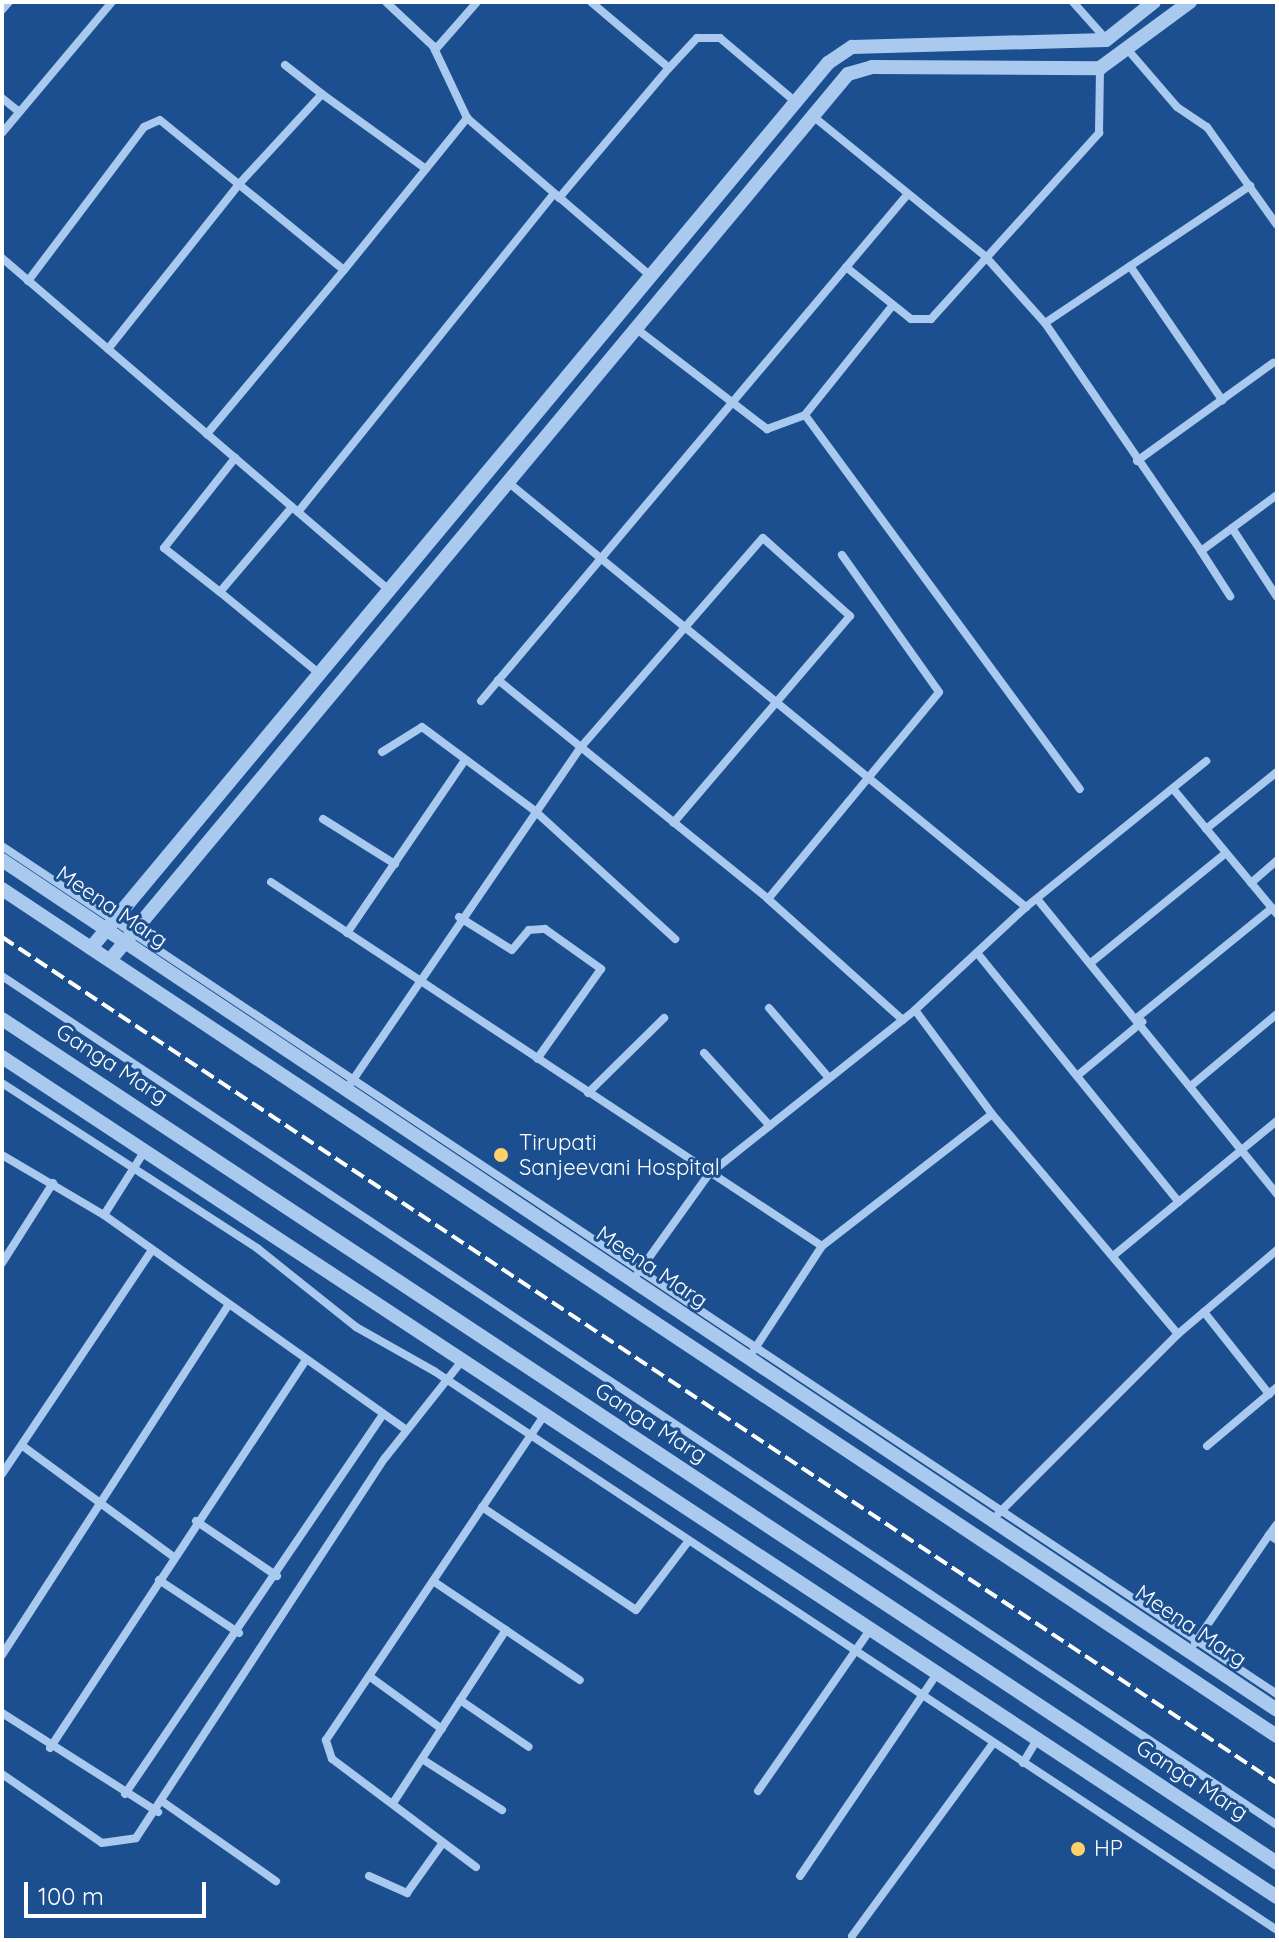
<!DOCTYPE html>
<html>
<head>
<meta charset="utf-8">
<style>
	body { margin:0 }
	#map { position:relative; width:1279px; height:1942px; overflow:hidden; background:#1b4f8f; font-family:Quicksand,sans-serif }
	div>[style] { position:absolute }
	.minor>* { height:8px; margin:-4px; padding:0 4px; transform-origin:4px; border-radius:4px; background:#a9c9ee }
	.tertiary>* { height:14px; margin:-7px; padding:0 7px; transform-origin:7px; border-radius:7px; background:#a9c9ee }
	.rail>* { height:4px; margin-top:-2px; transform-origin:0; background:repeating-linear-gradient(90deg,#fff 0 14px,transparent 0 20px) }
	.dots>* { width:22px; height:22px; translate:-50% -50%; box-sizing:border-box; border:4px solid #1b4f8f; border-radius:50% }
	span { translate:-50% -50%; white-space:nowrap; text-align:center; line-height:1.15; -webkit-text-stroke:6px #1b4f8f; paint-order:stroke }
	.street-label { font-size:22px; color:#fff }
	.poi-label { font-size:22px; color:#fff }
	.left { translate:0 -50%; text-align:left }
	.frame { position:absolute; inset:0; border:4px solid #fff; pointer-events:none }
	.scale { position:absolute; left:24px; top:1882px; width:182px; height:36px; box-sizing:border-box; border:4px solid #fff; border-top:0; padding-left:10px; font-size:24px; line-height:28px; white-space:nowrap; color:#fff; -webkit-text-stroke:6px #1b4f8f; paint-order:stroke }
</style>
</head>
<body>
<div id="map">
	<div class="minor">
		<i style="left:386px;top:2px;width:64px;rotate:43.1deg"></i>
		<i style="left:433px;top:46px;width:80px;rotate:64.7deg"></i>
		<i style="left:467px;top:118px;width:243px;rotate:40.7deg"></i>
		<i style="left:591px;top:2px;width:102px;rotate:40.2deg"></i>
		<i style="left:669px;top:68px;width:41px;rotate:-47deg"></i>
		<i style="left:697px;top:38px;width:23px"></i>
		<i style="left:720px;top:38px;width:102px;rotate:40.2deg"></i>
		<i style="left:1073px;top:2px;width:50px;rotate:48.3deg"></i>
		<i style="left:2px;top:10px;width:11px;rotate:-49deg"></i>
		<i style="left:435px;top:50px;width:64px;rotate:-48.8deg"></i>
		<i style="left:1128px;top:50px;width:75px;rotate:49.3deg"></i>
		<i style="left:1177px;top:107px;width:36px;rotate:34deg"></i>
		<i style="left:1207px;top:127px;width:120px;rotate:54.5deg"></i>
		<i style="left:285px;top:65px;width:47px;rotate:38.1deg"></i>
		<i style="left:2px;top:98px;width:22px;rotate:39deg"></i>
		<i style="left:814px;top:117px;width:220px;rotate:39.1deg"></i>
		<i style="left:985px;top:256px;width:90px;rotate:48.2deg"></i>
		<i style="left:1045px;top:323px;width:276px;rotate:55.6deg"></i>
		<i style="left:1201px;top:551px;width:94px;rotate:-36.4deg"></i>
		<i style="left:2px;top:133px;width:171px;rotate:-50deg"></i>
		<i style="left:559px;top:198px;width:170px;rotate:-49.8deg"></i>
		<i style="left:2px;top:258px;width:511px;rotate:40.64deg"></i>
		<i style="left:1130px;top:266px;width:163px;rotate:55.5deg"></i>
		<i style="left:846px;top:267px;width:83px;rotate:38.7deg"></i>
		<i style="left:911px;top:319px;width:20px"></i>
		<i style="left:931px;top:319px;width:251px;rotate:-47.9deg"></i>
		<i style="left:1099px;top:133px;width:65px;rotate:-89.1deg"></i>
		<i style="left:344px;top:270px;width:196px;rotate:-51deg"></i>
		<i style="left:28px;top:281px;width:193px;rotate:-53deg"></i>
		<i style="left:144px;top:127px;width:17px;rotate:-24deg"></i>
		<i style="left:160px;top:120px;width:237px;rotate:39.2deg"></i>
		<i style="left:344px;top:270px;width:214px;rotate:129.9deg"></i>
		<i style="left:893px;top:305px;width:141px;rotate:128.7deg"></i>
		<i style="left:805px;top:415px;width:464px;rotate:53.7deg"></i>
		<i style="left:1045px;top:323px;width:247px;rotate:-33.8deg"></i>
		<i style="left:638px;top:330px;width:163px;rotate:37.5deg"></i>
		<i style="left:767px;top:429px;width:40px;rotate:-20.2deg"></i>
		<i style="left:108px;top:349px;width:212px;rotate:-51.5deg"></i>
		<i style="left:240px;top:183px;width:121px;rotate:-47.3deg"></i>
		<i style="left:322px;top:94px;width:128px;rotate:35.8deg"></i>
		<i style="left:1137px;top:461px;width:168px;rotate:-35.8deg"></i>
		<i style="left:509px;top:483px;width:669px;rotate:39.36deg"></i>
		<i style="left:292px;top:507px;width:111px;rotate:130.3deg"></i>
		<i style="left:220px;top:592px;width:129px;rotate:39.4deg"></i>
		<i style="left:298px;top:512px;width:408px;rotate:-51.2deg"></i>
		<i style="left:1232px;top:528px;width:82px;rotate:56.9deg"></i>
		<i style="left:1201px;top:551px;width:54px;rotate:57.2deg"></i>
		<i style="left:220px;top:592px;width:71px;rotate:-141.8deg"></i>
		<i style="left:164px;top:548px;width:115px;rotate:-51.7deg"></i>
		<i style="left:498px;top:680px;width:348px;rotate:39deg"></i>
		<i style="left:768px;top:899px;width:268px;rotate:-50.4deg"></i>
		<i style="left:939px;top:692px;width:168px;rotate:-125.3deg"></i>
		<i style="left:481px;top:701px;width:661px;rotate:-49.91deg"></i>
		<i style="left:382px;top:752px;width:47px;rotate:-32deg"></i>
		<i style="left:422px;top:727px;width:141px;rotate:36.6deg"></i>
		<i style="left:535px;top:811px;width:190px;rotate:42.4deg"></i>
		<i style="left:1174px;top:790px;width:161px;rotate:50.3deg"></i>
		<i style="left:323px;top:819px;width:85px;rotate:32deg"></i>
		<i style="left:1206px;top:829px;width:91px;rotate:-38.8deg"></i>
		<i style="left:2px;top:846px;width:1531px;rotate:33.63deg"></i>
		<i style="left:271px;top:882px;width:660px;rotate:33.45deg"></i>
		<i style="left:1251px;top:883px;width:35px;rotate:-41deg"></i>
		<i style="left:768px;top:899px;width:181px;rotate:41.9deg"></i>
		<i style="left:1038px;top:900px;width:379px;rotate:50.9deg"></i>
		<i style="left:459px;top:917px;width:62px;rotate:31.9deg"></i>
		<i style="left:512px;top:950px;width:26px;rotate:-50deg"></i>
		<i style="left:529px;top:930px;width:16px;rotate:-4deg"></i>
		<i style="left:545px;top:929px;width:69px;rotate:35.5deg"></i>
		<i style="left:601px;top:969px;width:110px;rotate:125.4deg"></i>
		<i style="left:347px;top:933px;width:209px;rotate:-55.7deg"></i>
		<i style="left:978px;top:954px;width:319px;rotate:51deg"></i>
		<i style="left:1093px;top:961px;width:171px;rotate:-39.1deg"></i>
		<i style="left:2px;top:976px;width:1532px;rotate:33.66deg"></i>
		<i style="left:769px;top:1008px;width:92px;rotate:49.4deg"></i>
		<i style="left:915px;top:1010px;width:129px;rotate:53.5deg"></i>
		<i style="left:992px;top:1114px;width:288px;rotate:49.8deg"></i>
		<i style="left:1178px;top:1334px;width:130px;rotate:-40.3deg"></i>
		<i style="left:1138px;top:1017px;width:173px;rotate:-39.1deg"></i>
		<i style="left:704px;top:1053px;width:98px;rotate:47.9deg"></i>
		<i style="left:1077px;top:1076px;width:85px;rotate:-39.7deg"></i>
		<i style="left:2px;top:1083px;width:304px;rotate:32.9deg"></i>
		<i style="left:257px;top:1248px;width:127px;rotate:38.6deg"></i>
		<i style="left:356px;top:1327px;width:90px;rotate:29.4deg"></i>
		<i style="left:434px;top:1371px;width:1011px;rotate:33.55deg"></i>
		<i style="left:1192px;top:1085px;width:111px;rotate:-39.9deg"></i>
		<i style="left:346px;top:1090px;width:416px;rotate:-55.6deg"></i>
		<i style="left:581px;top:747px;width:277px;rotate:-49deg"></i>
		<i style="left:763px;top:538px;width:117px;rotate:41.9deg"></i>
		<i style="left:850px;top:616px;width:272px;rotate:130.5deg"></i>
		<i style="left:588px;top:1093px;width:107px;rotate:-44.6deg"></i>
		<i style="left:2px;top:1155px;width:118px;rotate:30.5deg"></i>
		<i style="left:104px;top:1215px;width:369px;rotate:35.4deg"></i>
		<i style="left:104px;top:1215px;width:75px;rotate:-57.6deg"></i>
		<i style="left:1113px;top:1256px;width:212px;rotate:-39.5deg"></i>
		<i style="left:2px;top:1263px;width:95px;rotate:-57.5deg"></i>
		<i style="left:638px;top:1273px;width:122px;rotate:-54.4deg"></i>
		<i style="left:709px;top:1174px;width:263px;rotate:-38.5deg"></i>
		<i style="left:915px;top:1010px;width:151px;rotate:-42.9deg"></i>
		<i style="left:1026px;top:907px;width:232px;rotate:-39deg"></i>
		<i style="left:1204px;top:1312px;width:105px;rotate:51.6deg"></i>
		<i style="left:754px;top:1350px;width:124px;rotate:-56.8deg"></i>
		<i style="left:822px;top:1246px;width:215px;rotate:-37.8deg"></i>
		<i style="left:1207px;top:1446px;width:92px;rotate:-40.1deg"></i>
		<i style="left:24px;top:1447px;width:186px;rotate:36.3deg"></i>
		<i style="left:2px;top:1474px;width:266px;rotate:-56.2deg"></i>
		<i style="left:482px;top:1507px;width:185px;rotate:33.8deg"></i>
		<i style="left:636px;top:1610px;width:84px;rotate:-52.7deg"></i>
		<i style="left:998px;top:1514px;width:255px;rotate:-45deg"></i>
		<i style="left:196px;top:1521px;width:98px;rotate:34.2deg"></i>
		<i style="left:1277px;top:1524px;width:14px;rotate:126deg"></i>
		<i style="left:1269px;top:1535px;width:9px;rotate:32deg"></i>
		<i style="left:159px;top:1580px;width:96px;rotate:33.5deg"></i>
		<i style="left:433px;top:1581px;width:177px;rotate:34deg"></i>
		<i style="left:1195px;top:1643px;width:131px;rotate:-55.6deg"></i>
		<i style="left:2px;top:1655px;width:414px;rotate:-57.1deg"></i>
		<i style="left:369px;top:1676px;width:90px;rotate:36deg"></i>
		<i style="left:460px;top:1700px;width:83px;rotate:34.3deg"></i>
		<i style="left:2px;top:1713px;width:185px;rotate:32.4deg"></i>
		<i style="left:50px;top:1748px;width:463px;rotate:-56.6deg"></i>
		<i style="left:422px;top:1759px;width:95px;rotate:32.5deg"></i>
		<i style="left:1023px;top:1763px;width:27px;rotate:-59deg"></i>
		<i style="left:2px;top:1774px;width:121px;rotate:34.6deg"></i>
		<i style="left:102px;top:1843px;width:34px;rotate:-8deg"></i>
		<i style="left:136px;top:1838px;width:454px;rotate:-56.8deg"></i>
		<i style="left:385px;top:1458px;width:122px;rotate:-51.6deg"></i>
		<i style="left:758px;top:1791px;width:195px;rotate:-55.2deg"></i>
		<i style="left:125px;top:1794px;width:458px;rotate:-55.8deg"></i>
		<i style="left:395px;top:1800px;width:203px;rotate:-56.9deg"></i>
		<i style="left:163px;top:1802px;width:138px;rotate:35deg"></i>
		<i style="left:476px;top:1867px;width:180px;rotate:-143.1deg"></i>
		<i style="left:332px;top:1759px;width:20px;rotate:-108deg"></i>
		<i style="left:326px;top:1740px;width:389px;rotate:-56.1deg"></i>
		<i style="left:369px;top:1876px;width:42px;rotate:24.1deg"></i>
		<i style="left:407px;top:1893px;width:60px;rotate:-54.5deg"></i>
		<i style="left:800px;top:1876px;width:243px;rotate:-55.9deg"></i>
		<i style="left:852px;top:1936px;width:239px;rotate:-53.8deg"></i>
	</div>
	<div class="tertiary">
		<i style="left:2px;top:860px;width:1532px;rotate:33.69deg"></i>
		<i style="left:2px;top:889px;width:1531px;rotate:33.6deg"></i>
		<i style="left:91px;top:948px;width:1152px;rotate:-50.21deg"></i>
		<i style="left:828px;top:63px;width:29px;rotate:-34deg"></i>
		<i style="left:852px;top:47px;width:254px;rotate:-1.6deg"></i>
		<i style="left:1106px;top:40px;width:61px;rotate:-38.4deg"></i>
		<i style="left:110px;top:960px;width:1153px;rotate:-50.21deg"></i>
		<i style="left:848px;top:74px;width:25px;rotate:-16deg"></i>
		<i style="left:872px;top:67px;width:228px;rotate:0.3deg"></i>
		<i style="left:1100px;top:68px;width:112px;rotate:-36.3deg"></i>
		<i style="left:2px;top:1019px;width:1529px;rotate:33.5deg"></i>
		<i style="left:2px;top:1057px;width:1527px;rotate:33.38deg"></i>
	</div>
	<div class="rail">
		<i style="left:2px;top:937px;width:1530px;rotate:33.57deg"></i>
	</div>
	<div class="dots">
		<i style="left:501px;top:1155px;background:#ffd166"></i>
		<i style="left:1078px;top:1849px;background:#ffd166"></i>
	</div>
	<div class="street-label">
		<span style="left:112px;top:907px;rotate:34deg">Meena Marg</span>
		<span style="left:112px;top:1064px;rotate:33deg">Ganga Marg</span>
		<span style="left:652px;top:1267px;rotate:34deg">Meena Marg</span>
		<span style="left:651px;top:1423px;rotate:33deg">Ganga Marg</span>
		<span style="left:1191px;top:1626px;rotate:34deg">Meena Marg</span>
		<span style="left:1192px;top:1780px;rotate:33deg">Ganga Marg</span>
	</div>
	<div class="poi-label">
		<span class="left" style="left:519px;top:1155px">Tirupati<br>Sanjeevani Hospital</span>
		<span class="left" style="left:1094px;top:1849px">HP</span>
	</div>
	<div class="frame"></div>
	<div class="scale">100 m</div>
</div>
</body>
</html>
